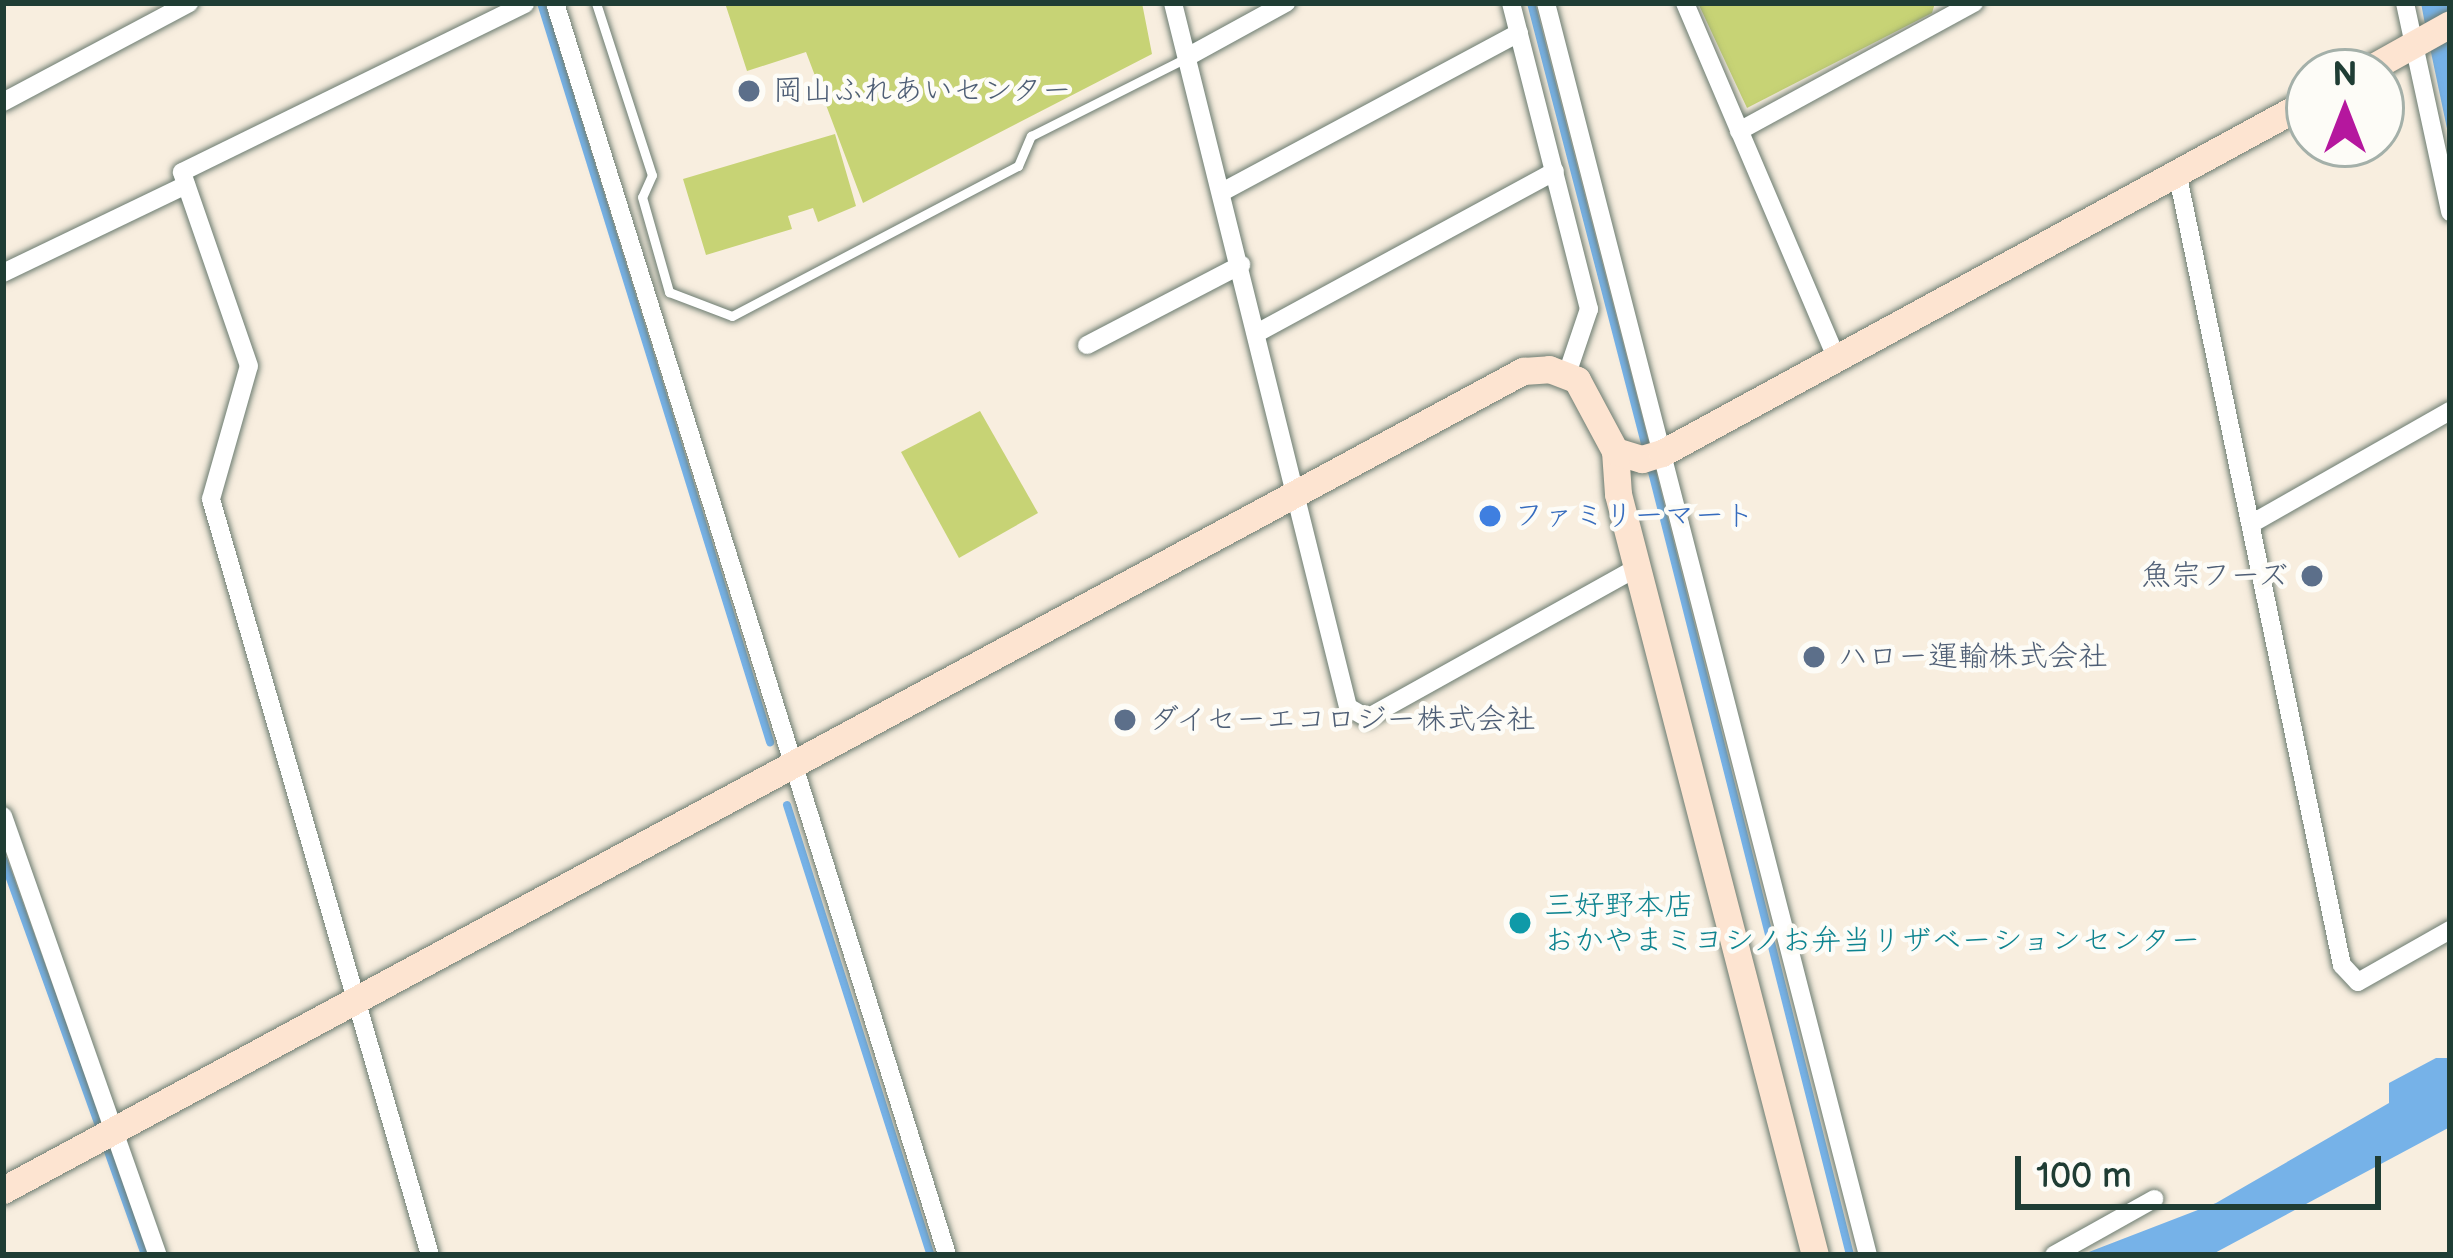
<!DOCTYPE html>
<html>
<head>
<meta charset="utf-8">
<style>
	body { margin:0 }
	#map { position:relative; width:2453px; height:1258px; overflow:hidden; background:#f8eedf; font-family:"Balsamiq Sans","Klee One",sans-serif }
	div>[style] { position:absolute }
	.green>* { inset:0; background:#c7d375 }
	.water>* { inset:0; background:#76b2e8 }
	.stream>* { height:8px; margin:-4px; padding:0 4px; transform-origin:4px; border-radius:4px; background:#76b2e8 }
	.roads { filter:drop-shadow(0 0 3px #6b7b70) drop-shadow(0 0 3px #6b7b70) }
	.lane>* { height:9px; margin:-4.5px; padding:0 4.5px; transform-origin:4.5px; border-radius:4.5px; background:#fff }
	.street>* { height:18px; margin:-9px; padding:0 9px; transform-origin:9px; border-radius:9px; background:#fff }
	.secondary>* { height:27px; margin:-13.5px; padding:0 13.5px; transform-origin:13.5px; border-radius:13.5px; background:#fde4d1 }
	.dots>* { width:33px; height:33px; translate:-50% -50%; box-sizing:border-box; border:6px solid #fdfcf7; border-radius:50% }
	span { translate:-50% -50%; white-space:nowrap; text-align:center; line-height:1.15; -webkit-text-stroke:9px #fdfcf7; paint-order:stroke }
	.service-label { font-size:30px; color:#4e5e75 }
	.left { translate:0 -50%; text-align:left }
	.right { translate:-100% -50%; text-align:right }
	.shop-label { font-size:30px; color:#366cbe }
	.culture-label { font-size:30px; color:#0d838f }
	.frame { position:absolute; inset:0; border:6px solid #1f3d34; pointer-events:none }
	.north { position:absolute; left:2285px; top:48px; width:120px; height:120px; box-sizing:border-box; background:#fdfcf7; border:3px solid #a4b0a9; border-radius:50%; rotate:0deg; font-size:33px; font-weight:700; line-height:48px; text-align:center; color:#1f3d34 }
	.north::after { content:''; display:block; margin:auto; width:42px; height:54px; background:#b5179e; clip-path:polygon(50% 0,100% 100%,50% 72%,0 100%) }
	.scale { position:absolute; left:2015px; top:1156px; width:366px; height:54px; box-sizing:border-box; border:6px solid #1f3d34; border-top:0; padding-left:15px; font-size:36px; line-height:42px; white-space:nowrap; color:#1f3d34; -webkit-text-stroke:9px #fdfcf7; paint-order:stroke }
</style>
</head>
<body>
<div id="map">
	<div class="green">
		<i style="clip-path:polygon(725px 3px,1142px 3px,1152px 54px,863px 203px,806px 52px,747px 71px)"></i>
		<i style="clip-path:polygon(1698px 3px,1935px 3px,1932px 13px,1747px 108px)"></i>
		<i style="clip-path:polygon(835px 134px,856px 206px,818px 222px,813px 208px,788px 216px,792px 229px,706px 255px,683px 179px)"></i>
		<i style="clip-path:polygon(980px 411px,1038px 513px,959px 558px,901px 452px)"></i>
	</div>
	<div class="water">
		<i style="clip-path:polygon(2421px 3px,2450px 3px,2450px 143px,2424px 19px)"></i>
		<i style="clip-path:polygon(2436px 1058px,2450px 1058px,2450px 1127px,2211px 1255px,2081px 1255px,2216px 1203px,2389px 1103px,2389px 1083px)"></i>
	</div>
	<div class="stream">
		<i style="left:541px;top:3px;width:774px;rotate:72.78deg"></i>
		<i style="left:1531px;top:3px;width:461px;rotate:75.5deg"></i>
		<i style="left:1650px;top:464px;width:816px;rotate:75.81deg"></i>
		<i style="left:787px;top:805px;width:472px;rotate:72.3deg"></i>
		<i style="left:3px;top:859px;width:287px;rotate:70.2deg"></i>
		<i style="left:105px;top:1143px;width:119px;rotate:70.3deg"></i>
	</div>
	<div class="roads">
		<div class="lane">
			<i style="left:596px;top:3px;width:181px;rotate:72deg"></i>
			<i style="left:652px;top:175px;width:24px;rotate:114deg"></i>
			<i style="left:642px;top:197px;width:99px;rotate:74.1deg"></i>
			<i style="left:669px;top:292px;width:67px;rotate:20.9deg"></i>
			<i style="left:732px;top:316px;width:323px;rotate:-27.7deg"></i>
			<i style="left:1018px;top:166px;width:33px;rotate:-67deg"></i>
			<i style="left:1031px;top:136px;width:174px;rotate:-26.7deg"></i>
		</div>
		<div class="street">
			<i style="left:555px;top:3px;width:1312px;rotate:72.61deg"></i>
			<i style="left:1173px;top:3px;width:725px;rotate:76.04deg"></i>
			<i style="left:1348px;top:707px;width:22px;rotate:30deg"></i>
			<i style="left:1367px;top:718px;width:309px;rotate:-29.1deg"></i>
			<i style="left:1511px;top:3px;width:316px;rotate:75.7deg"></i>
			<i style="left:1589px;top:309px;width:69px;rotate:108.7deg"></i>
			<i style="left:1546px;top:3px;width:1293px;rotate:75.58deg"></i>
			<i style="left:1685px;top:3px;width:385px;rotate:66.9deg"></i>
			<i style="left:2405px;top:3px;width:214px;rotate:77.8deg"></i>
			<i style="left:1189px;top:56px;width:111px;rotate:-28.7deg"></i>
			<i style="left:3px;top:102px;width:211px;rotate:-28deg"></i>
			<i style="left:1739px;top:131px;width:268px;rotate:-28.6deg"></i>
			<i style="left:2177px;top:172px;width:810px;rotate:78.25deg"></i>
			<i style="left:2342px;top:965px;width:23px;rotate:47deg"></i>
			<i style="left:2358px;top:982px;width:106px;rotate:-29.5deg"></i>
			<i style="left:1222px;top:192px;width:337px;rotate:-28.2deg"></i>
			<i style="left:3px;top:273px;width:203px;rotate:-25.7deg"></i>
			<i style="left:1257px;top:333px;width:339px;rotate:-28.5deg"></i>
			<i style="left:1087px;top:345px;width:174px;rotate:-27.5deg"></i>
			<i style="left:2251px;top:524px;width:229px;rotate:-29.6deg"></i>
			<i style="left:3px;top:816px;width:466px;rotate:70.6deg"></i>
			<i style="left:430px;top:1255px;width:787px;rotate:-106.16deg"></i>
			<i style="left:211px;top:499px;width:138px;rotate:-74.1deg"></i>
			<i style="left:249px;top:366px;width:205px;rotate:-109.1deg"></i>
			<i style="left:182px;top:172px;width:382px;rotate:-26.1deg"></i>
			<i style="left:2054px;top:1255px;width:115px;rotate:-29.2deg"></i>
		</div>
		<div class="secondary">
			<i style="left:2364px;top:72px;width:98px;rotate:-29.2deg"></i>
			<i style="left:1615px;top:451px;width:43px;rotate:86deg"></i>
			<i style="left:1618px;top:494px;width:786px;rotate:75.49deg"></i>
			<i style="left:3px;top:1190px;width:1727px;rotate:-28.32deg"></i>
			<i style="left:1523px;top:371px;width:26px;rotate:-4deg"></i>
			<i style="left:1549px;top:369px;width:30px;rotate:21deg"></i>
			<i style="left:1577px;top:380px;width:81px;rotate:61.8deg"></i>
			<i style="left:1615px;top:451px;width:28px;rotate:17deg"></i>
			<i style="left:1642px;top:459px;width:21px;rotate:-17deg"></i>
			<i style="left:1662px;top:453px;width:737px;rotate:-28.55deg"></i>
		</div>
	</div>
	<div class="dots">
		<i style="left:749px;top:91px;background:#5c6f8a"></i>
		<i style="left:1490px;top:516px;background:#3f7fe0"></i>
		<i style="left:2312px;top:576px;background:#5c6f8a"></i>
		<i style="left:1814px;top:657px;background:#5c6f8a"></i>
		<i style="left:1125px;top:720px;background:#5c6f8a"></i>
		<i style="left:1520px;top:923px;background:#0f9aa8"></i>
	</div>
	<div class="service-label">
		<span class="left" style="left:773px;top:91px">岡山ふれあいセンター</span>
		<span class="right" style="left:2288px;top:576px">魚宗フーズ</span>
		<span class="left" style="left:1838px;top:657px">ハロー運輸株式会社</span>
		<span class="left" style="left:1149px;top:720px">ダイセーエコロジー株式会社</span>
	</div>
	<div class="shop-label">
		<span class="left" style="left:1514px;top:516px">ファミリーマート</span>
	</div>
	<div class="culture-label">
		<span class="left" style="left:1544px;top:923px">三好野本店<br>おかやまミヨシノお弁当リザベーションセンター</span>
	</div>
	<div class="frame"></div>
	<div class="north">N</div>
	<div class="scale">100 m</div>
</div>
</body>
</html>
